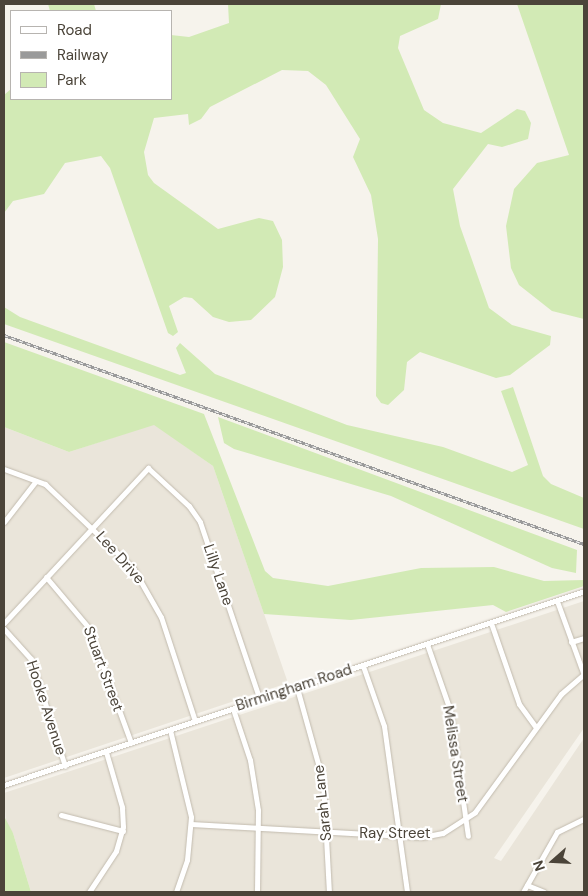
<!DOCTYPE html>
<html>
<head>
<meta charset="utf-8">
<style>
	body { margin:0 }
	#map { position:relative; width:588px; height:896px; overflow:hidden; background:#f6f3ec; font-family:"DM Sans",sans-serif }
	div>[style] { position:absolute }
	.residential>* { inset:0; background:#eae5da }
	.green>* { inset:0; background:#d2eab5 }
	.roads { filter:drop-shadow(0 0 1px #c2bbae) drop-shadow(0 0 1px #c2bbae) }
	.minor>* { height:5px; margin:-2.5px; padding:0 2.5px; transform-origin:2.5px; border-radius:2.5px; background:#fff }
	.rail>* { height:3px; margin-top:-1.5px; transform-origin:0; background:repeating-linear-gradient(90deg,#fff 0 4px,#9a9a9a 0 8px); box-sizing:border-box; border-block:1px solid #9a9a9a }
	span { translate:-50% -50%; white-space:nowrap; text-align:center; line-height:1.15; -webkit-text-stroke:4.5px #fff; paint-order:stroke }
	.street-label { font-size:15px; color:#4b4439 }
	.frame { position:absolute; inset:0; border:5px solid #4b4439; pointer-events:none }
	.legend { position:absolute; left:10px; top:10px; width:162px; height:90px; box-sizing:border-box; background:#fff; border:1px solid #b7b4b0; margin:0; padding:6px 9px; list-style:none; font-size:15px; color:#4b4439 }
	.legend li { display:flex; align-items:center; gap:10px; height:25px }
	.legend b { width:25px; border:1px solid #b7b4b0 }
	.north { position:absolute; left:528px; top:836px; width:50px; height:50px; -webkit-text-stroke:4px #fff; paint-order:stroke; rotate:251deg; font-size:14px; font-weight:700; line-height:20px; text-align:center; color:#4b4439 }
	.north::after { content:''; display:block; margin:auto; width:18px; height:22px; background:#4b4439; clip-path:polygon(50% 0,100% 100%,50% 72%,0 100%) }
</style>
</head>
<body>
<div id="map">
	<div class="residential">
		<i style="clip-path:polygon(154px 424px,213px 466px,288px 683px,4px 778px,4px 427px,69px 452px)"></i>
		<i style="clip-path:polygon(584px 601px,584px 728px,494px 858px,501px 861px,584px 738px,584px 892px,31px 892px,13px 833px,6px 825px,4px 793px)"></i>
	</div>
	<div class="green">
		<i style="clip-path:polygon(48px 4px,94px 4px,96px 11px,50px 11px)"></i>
		<i style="clip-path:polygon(228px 4px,441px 4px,438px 19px,400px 36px,398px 48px,424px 110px,443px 123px,481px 133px,517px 109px,525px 111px,531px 123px,528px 139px,502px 147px,488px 144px,453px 189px,460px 226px,489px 308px,512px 325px,551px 336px,550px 345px,510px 375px,496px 378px,420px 352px,407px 362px,404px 390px,388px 405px,381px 403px,376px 396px,378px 239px,371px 195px,353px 157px,360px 139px,326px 85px,308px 71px,282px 70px,210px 107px,201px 119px,189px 125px,188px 114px,154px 118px,144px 152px,148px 175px,154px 183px,218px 229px,259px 218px,273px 221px,282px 240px,283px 267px,275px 297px,251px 320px,229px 322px,213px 317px,192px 298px,184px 297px,169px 306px,178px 332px,173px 336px,168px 333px,110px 168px,101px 156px,65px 163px,44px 194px,13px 201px,4px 213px,4px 95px,11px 89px,11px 99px,171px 99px,171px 35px,189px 37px,229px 23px)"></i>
		<i style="clip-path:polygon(517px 4px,584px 4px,584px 319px,552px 311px,519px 285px,511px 268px,506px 226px,514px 189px,537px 163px,569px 155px)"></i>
		<i style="clip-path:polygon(4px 307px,20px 317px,180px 375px,186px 373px,176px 348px,180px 343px,215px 374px,347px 425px,443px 447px,512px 472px,528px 465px,501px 391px,513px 387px,543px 476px,551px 484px,584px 498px,584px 529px,4px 324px)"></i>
		<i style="clip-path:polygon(4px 342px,204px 414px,265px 571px,273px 578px,328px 586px,421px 568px,494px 567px,544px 581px,584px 580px,584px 586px,506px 612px,493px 605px,351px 620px,264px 614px,213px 466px,154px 425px,69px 452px,4px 427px)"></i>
		<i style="clip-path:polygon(218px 417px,577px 550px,576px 573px,552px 568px,391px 496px,234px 449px,224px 443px)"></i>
		<i style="clip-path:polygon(4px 816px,13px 833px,31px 892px,4px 892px)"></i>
	</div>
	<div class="roads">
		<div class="minor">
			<i style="left:4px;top:469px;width:44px;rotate:20.1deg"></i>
			<i style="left:45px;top:484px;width:122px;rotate:43.7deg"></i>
			<i style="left:133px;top:568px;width:56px;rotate:60.3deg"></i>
			<i style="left:161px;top:617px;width:109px;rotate:71.9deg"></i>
			<i style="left:4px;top:522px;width:51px;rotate:-52.2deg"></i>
			<i style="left:46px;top:577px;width:67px;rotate:49.9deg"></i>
			<i style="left:89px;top:628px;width:122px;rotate:69.9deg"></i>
			<i style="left:557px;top:601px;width:79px;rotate:70deg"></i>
			<i style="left:4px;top:623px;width:212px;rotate:-47.1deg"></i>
			<i style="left:148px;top:468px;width:56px;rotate:42.8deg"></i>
			<i style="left:189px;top:506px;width:19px;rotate:55deg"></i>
			<i style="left:200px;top:522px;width:188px;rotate:71.4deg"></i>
			<i style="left:491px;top:623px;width:86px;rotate:70.9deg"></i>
			<i style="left:519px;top:704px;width:29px;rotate:54deg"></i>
			<i style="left:4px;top:629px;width:40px;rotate:48deg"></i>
			<i style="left:31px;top:659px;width:112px;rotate:72.4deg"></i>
			<i style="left:571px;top:642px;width:14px;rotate:-17deg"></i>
			<i style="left:427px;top:644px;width:70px;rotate:70.8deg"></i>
			<i style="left:450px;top:710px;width:127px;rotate:81.9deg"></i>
			<i style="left:363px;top:666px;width:64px;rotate:70.7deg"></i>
			<i style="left:384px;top:726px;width:168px;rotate:82.1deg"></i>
			<i style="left:297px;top:688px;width:98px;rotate:74.5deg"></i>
			<i style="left:323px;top:782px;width:110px;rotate:86.9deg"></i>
			<i style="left:233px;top:709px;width:54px;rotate:71.6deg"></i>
			<i style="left:250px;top:760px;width:51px;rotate:80.9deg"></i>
			<i style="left:258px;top:810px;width:82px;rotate:90.7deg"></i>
			<i style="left:170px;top:730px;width:89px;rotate:76.4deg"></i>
			<i style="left:191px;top:817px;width:43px;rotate:95.3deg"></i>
			<i style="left:187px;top:860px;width:34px;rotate:109deg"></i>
			<i style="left:4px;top:785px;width:612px;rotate:-18.49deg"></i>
			<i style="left:61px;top:815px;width:64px;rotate:14.5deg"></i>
			<i style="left:191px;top:824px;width:231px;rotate:3.2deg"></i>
			<i style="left:422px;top:837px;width:21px;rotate:-11deg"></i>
			<i style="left:443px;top:833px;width:38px;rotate:-33deg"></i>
			<i style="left:475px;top:812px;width:146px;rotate:-53.9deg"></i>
			<i style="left:561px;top:694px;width:30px;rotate:-41deg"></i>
			<i style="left:527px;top:885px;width:18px;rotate:22deg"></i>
			<i style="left:89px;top:892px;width:49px;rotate:-56.6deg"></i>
			<i style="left:116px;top:851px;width:25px;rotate:-74deg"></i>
			<i style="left:123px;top:827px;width:20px;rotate:-93deg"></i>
			<i style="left:122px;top:807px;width:57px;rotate:-106.2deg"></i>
			<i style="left:523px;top:892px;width:69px;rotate:-60.5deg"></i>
			<i style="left:557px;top:832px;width:30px;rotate:-26deg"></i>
		</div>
	</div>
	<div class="rail">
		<i style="left:4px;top:335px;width:617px;rotate:19.82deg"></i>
	</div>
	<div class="street-label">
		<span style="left:120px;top:558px;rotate:48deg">Lee Drive</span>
		<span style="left:218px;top:575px;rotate:71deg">Lilly Lane</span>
		<span style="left:103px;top:669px;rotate:70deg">Stuart Street</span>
		<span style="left:294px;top:688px;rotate:-18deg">Birmingham Road</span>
		<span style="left:46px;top:708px;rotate:72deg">Hooke Avenue</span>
		<span style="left:455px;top:754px;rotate:81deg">Melissa Street</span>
		<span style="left:323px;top:803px;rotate:-96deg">Sarah Lane</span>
		<span style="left:395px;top:834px">Ray Street</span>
	</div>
	<div class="frame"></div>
	<ul class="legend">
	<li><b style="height:6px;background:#fff"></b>Road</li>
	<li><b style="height:6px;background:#9a9a9a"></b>Railway</li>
	<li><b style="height:14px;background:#d2eab5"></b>Park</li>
	</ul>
	<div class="north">N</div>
</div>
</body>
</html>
